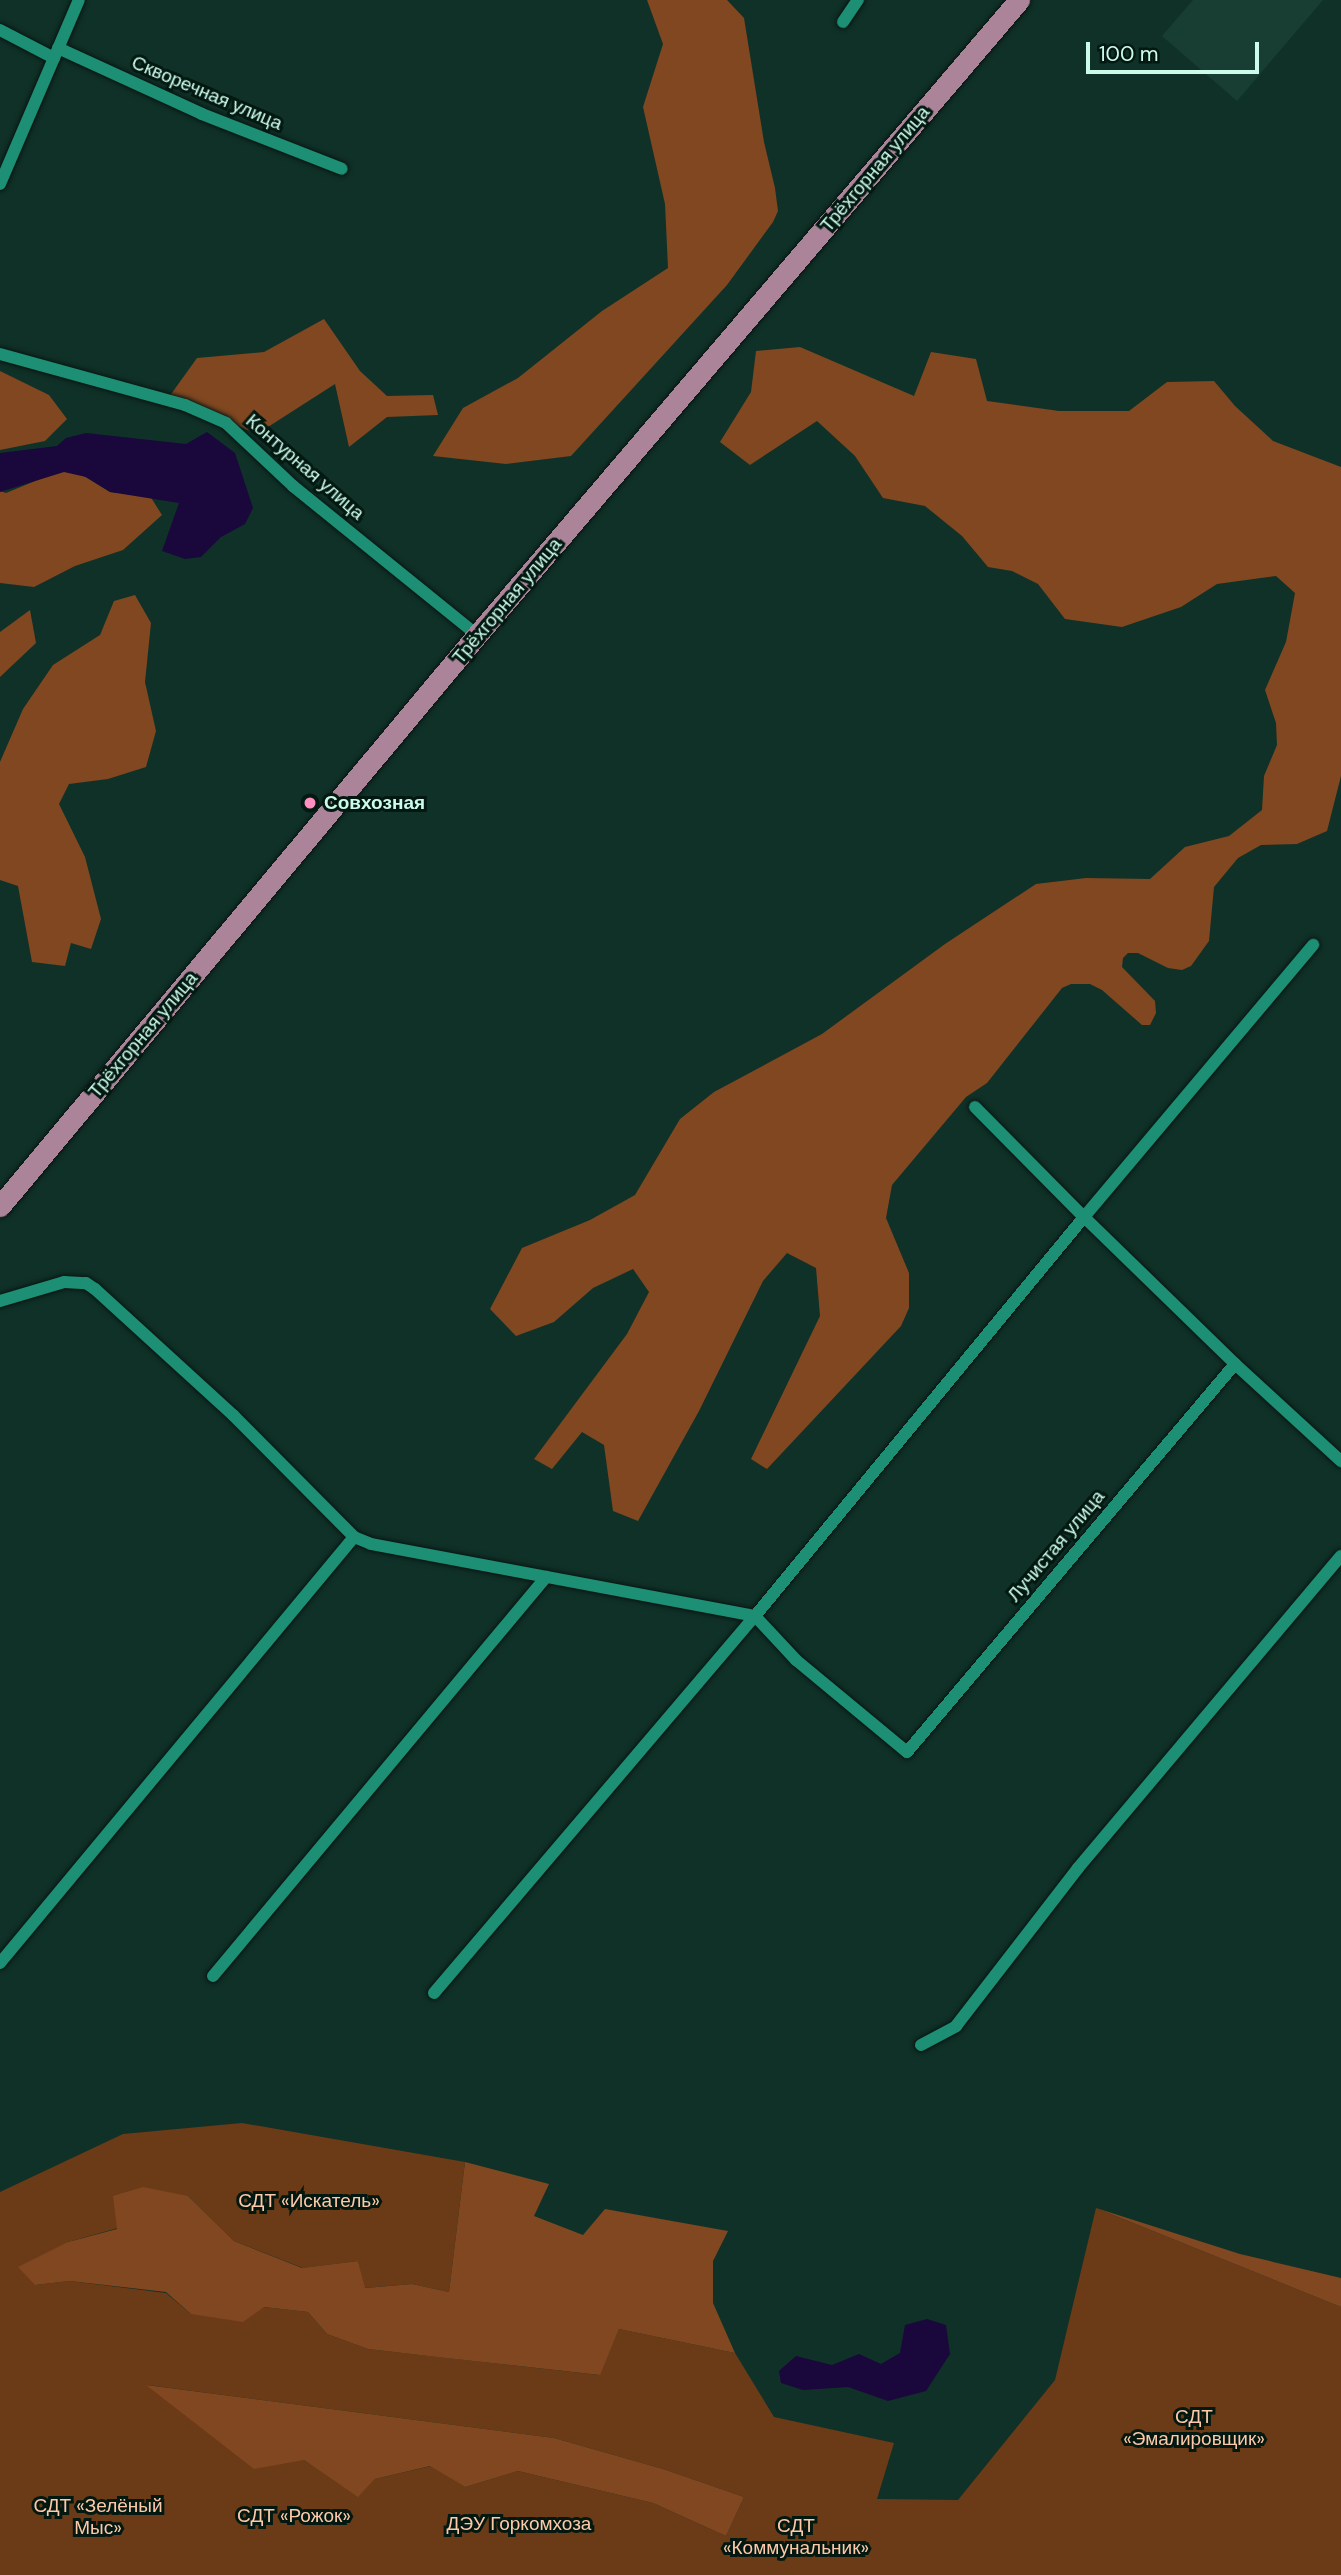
<!DOCTYPE html>
<html>
<head>
<meta charset="utf-8">
<style>
	body { margin:0 }
	#map { position:relative; width:1341px; height:2575px; overflow:hidden; background:#103128; font-family:"DM Sans",sans-serif }
	div>[style] { position:absolute }
	.built>* { inset:0; background:#183d33 }
	.green>* { inset:0; background:#6b3a17 }
	.forest>* { inset:0; background:#804720 }
	.water>* { inset:0; background:#1a073c }
	.roads { filter:drop-shadow(0 0 2px #091612) drop-shadow(0 0 2px #091612) }
	.minor>* { height:12px; margin:-6px; padding:0 6px; transform-origin:6px; border-radius:6px; background:#1c8f74 }
	.trunk>* { height:21px; margin:-10.5px; padding:0 10.5px; transform-origin:10.5px; border-radius:10.5px; background:#ab849a }
	.dots>* { width:19px; height:19px; translate:-50% -50%; box-sizing:border-box; border:4px solid #021811; border-radius:50% }
	span { translate:-50% -50%; white-space:nowrap; text-align:center; line-height:1.15; -webkit-text-stroke:6px #021811; paint-order:stroke }
	.street-label { font-size:19px; color:#ccfbeb }
	.poi-label { font-size:19px; color:#ccfbeb; font-weight:700 }
	.left { translate:0 -50%; text-align:left }
	.park-label { font-size:19px; color:#fec9a9 }
	.scale { position:absolute; left:1086px; top:42px; width:173px; height:32px; box-sizing:border-box; border:4px solid #ccfbeb; border-top:0; padding-left:9px; font-size:21px; line-height:24px; white-space:nowrap; color:#ccfbeb; -webkit-text-stroke:5px #021811; paint-order:stroke }
</style>
</head>
<body>
<div id="map">
	<div class="built">
		<i style="clip-path:polygon(1193px 0,1323px 0,1237px 101px,1162px 36px)"></i>
	</div>
	<div class="green">
		<i style="clip-path:polygon(evenodd,242px 2123px,465px 2162px,449px 2292px,412px 2284px,364px 2288px,358px 2261px,303px 2268px,234px 2241px,188px 2196px,118px 2228px,68px 2242px,35px 2285px,70px 2281px,166px 2293px,191px 2314px,264px 2307px,308px 2312px,327px 2334px,368px 2349px,599px 2375px,619px 2329px,735px 2353px,774px 2417px,894px 2443px,877px 2499px,958px 2500px,1055px 2380px,1096px 2208px,1341px 2307px,1341px 2575px,0 2575px,0 2192px,123px 2134px,242px 2123px,147px 2385px,554px 2438px,663px 2469px,744px 2497px,726px 2536px,653px 2503px,518px 2471px,465px 2487px,431px 2466px,375px 2479px,358px 2496px,304px 2460px,147px 2385px)"></i>
	</div>
	<div class="forest">
		<i style="clip-path:polygon(647px 0,727px 0,744px 18px,764px 142px,775px 188px,778px 211px,773px 222px,727px 285px,571px 456px,506px 464px,433px 456px,463px 408px,518px 378px,602px 311px,668px 268px,665px 204px,643px 107px,663px 44px)"></i>
		<i style="clip-path:polygon(324px 319px,360px 371px,387px 396px,433px 395px,438px 415px,387px 417px,349px 447px,335px 384px,257px 434px,169px 397px,197px 358px,264px 352px)"></i>
		<i style="clip-path:polygon(800px 347px,914px 396px,931px 352px,976px 359px,987px 401px,1059px 411px,1129px 411px,1167px 382px,1214px 381px,1235px 406px,1273px 441px,1341px 467px,1341px 776px,1327px 831px,1297px 844px,1261px 845px,1238px 858px,1214px 887px,1209px 941px,1191px 966px,1182px 970px,1168px 968px,1138px 953px,1128px 953px,1123px 958px,1122px 967px,1155px 1001px,1156px 1013px,1150px 1025px,1142px 1025px,1102px 990px,1090px 984px,1071px 984px,1062px 988px,987px 1083px,966px 1097px,892px 1185px,886px 1218px,909px 1273px,909px 1308px,901px 1326px,767px 1469px,751px 1459px,820px 1316px,816px 1268px,787px 1253px,763px 1281px,699px 1411px,638px 1521px,613px 1511px,604px 1445px,582px 1432px,552px 1469px,534px 1459px,627px 1334px,649px 1292px,633px 1269px,593px 1288px,554px 1322px,516px 1336px,490px 1309px,522px 1248px,590px 1220px,635px 1195px,680px 1119px,714px 1092px,822px 1034px,945px 944px,1036px 884px,1086px 878px,1150px 879px,1185px 847px,1229px 836px,1262px 810px,1264px 776px,1277px 745px,1276px 723px,1265px 690px,1286px 642px,1295px 593px,1276px 576px,1217px 584px,1181px 607px,1122px 627px,1065px 619px,1038px 584px,1012px 571px,988px 567px,962px 536px,925px 506px,883px 498px,855px 456px,817px 421px,750px 465px,720px 442px,751px 392px,756px 351px)"></i>
		<i style="clip-path:polygon(0 371px,49px 395px,67px 419px,45px 441px,0 450px)"></i>
		<i style="clip-path:polygon(69px 467px,110px 492px,150px 496px,162px 515px,123px 550px,75px 566px,34px 587px,0 583px,0 491px,6px 493px)"></i>
		<i style="clip-path:polygon(135px 595px,151px 623px,145px 682px,156px 731px,146px 767px,108px 779px,69px 784px,59px 804px,85px 857px,101px 919px,91px 949px,71px 943px,65px 966px,32px 962px,18px 886px,0 880px,0 762px,23px 709px,53px 665px,100px 635px,114px 601px)"></i>
		<i style="clip-path:polygon(30px 610px,36px 643px,0 677px,0 632px)"></i>
		<i style="clip-path:polygon(465px 2162px,549px 2184px,534px 2216px,583px 2235px,605px 2209px,728px 2231px,713px 2261px,713px 2303px,735px 2353px,619px 2329px,600px 2375px,437px 2357px,368px 2349px,327px 2334px,308px 2312px,264px 2307px,243px 2322px,191px 2314px,166px 2292px,70px 2281px,35px 2285px,18px 2267px,68px 2242px,117px 2229px,113px 2196px,143px 2187px,188px 2196px,234px 2241px,302px 2268px,358px 2261px,365px 2288px,412px 2284px,449px 2292px)"></i>
		<i style="clip-path:polygon(1096px 2208px,1240px 2254px,1341px 2278px,1341px 2307px)"></i>
		<i style="clip-path:polygon(146px 2385px,554px 2438px,663px 2469px,744px 2497px,726px 2536px,653px 2503px,518px 2471px,465px 2487px,430px 2466px,375px 2479px,358px 2497px,304px 2460px,254px 2469px)"></i>
	</div>
	<div class="water">
		<i style="clip-path:polygon(207px 432px,235px 453px,253px 508px,245px 524px,221px 537px,201px 557px,185px 559px,162px 551px,179px 503px,110px 492px,86px 477px,64px 472px,0 492px,0 453px,57px 446px,66px 438px,86px 433px,186px 444px)"></i>
		<i style="clip-path:polygon(927px 2319px,946px 2325px,950px 2354px,926px 2391px,888px 2401px,848px 2387px,803px 2390px,781px 2383px,779px 2371px,796px 2356px,832px 2365px,859px 2354px,881px 2364px,900px 2353px,905px 2325px)"></i>
	</div>
	<div class="roads">
		<div class="minor">
			<i style="left:843px;top:22px;width:27px;rotate:-56deg"></i>
			<i style="left:0;top:30px;width:61px;rotate:27.4deg"></i>
			<i style="left:58px;top:48px;width:158px;rotate:24.6deg"></i>
			<i style="left:202px;top:114px;width:150px;rotate:21.4deg"></i>
			<i style="left:0;top:184px;width:200px;rotate:-66.8deg"></i>
			<i style="left:0;top:354px;width:192px;rotate:15.4deg"></i>
			<i style="left:185px;top:405px;width:45px;rotate:23.7deg"></i>
			<i style="left:226px;top:423px;width:92px;rotate:43.2deg"></i>
			<i style="left:293px;top:486px;width:237px;rotate:39deg"></i>
			<i style="left:975px;top:1107px;width:155px;rotate:45.3deg"></i>
			<i style="left:1084px;top:1217px;width:356px;rotate:-49.9deg"></i>
			<i style="left:0;top:1301px;width:67px;rotate:-16.5deg"></i>
			<i style="left:64px;top:1282px;width:22px;rotate:3deg"></i>
			<i style="left:86px;top:1283px;width:11px;rotate:34deg"></i>
			<i style="left:95px;top:1289px;width:187px;rotate:42.4deg"></i>
			<i style="left:233px;top:1415px;width:172px;rotate:45.2deg"></i>
			<i style="left:354px;top:1537px;width:18px;rotate:22deg"></i>
			<i style="left:371px;top:1544px;width:391px;rotate:10.6deg"></i>
			<i style="left:755px;top:1616px;width:60px;rotate:47deg"></i>
			<i style="left:796px;top:1660px;width:144px;rotate:39.7deg"></i>
			<i style="left:907px;top:1752px;width:508px;rotate:-49.79deg"></i>
			<i style="left:0;top:1963px;width:554px;rotate:-50.27deg"></i>
			<i style="left:213px;top:1976px;width:520px;rotate:-50.15deg"></i>
			<i style="left:434px;top:1993px;width:495px;rotate:-49.6deg"></i>
			<i style="left:755px;top:1616px;width:517px;rotate:-50.49deg"></i>
			<i style="left:1084px;top:1217px;width:211px;rotate:44.2deg"></i>
			<i style="left:1235px;top:1364px;width:144px;rotate:42.5deg"></i>
			<i style="left:921px;top:2045px;width:40px;rotate:-28deg"></i>
			<i style="left:956px;top:2026px;width:200px;rotate:-52.3deg"></i>
			<i style="left:1078px;top:1868px;width:408px;rotate:-49.9deg"></i>
		</div>
		<div class="trunk">
			<i style="left:0;top:1206px;width:744px;rotate:-50.13deg"></i>
			<i style="left:477px;top:635px;width:835px;rotate:-49.52deg"></i>
		</div>
	</div>
	<div class="dots">
		<i style="left:310px;top:803px;background:#fd8ec0"></i>
	</div>
	<div class="street-label">
		<span style="left:207px;top:93px;rotate:23deg">Скворечная улица</span>
		<span style="left:875px;top:169px;rotate:-50deg">Трёхгорная улица</span>
		<span style="left:305px;top:467px;rotate:41deg">Контурная улица</span>
		<span style="left:507px;top:601px;rotate:-50deg">Трёхгорная улица</span>
		<span style="left:143px;top:1035px;rotate:-50deg">Трёхгорная улица</span>
		<span style="left:1056px;top:1546px;rotate:-50deg">Лучистая улица</span>
	</div>
	<div class="poi-label">
		<span class="left" style="left:324px;top:803px">Совхозная</span>
	</div>
	<div class="park-label">
		<span style="left:309px;top:2201px">СДТ «Искатель»</span>
		<span style="left:1194px;top:2428px">СДТ<br>«Эмалировщик»</span>
		<span style="left:98px;top:2517px">СДТ «Зелёный<br>Мыс»</span>
		<span style="left:294px;top:2516px">СДТ «Рожок»</span>
		<span style="left:519px;top:2524px">ДЭУ Горкомхоза</span>
		<span style="left:796px;top:2537px">СДТ<br>«Коммунальник»</span>
	</div>
	<div class="scale">100 m</div>
</div>
</body>
</html>
